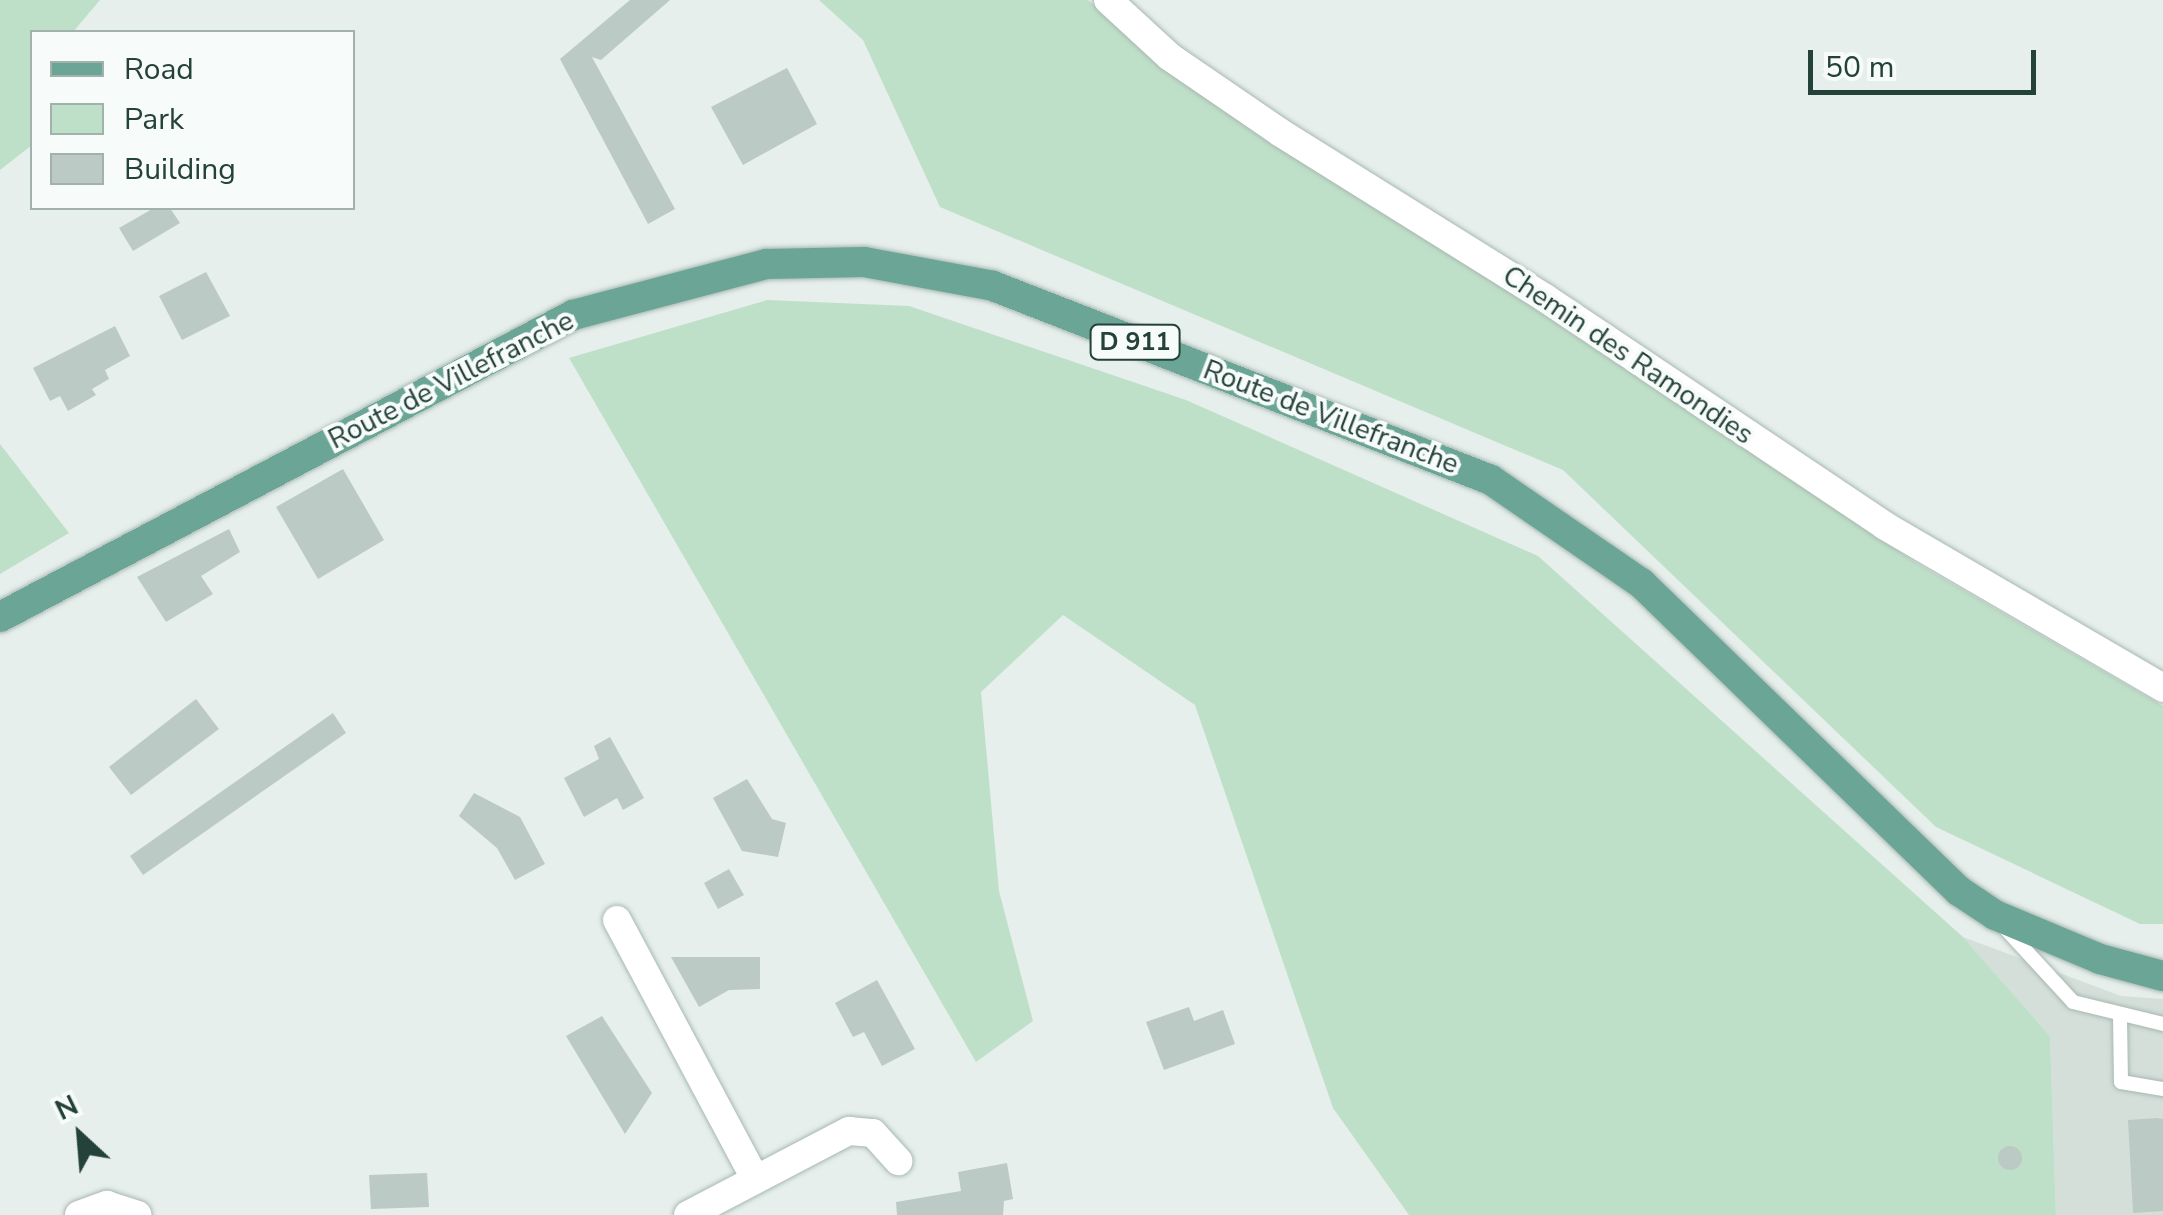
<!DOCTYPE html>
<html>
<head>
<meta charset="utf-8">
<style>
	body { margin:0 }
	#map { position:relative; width:2163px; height:1215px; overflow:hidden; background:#e6efeb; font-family:"Nunito Sans",sans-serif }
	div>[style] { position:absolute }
	.built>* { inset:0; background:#d4dfda }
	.green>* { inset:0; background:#bfe0c8 }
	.building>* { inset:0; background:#bbcac4 }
	.round { border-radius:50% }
	.roads { filter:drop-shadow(0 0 2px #a8b8b2) drop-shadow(0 0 2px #a8b8b2) }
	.service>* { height:14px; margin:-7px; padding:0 7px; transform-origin:7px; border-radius:7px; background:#fff }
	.minor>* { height:28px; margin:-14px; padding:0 14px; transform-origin:14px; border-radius:14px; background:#fff }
	.primary>* { height:30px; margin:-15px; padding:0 15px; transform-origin:15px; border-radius:15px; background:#6aa596 }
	span { translate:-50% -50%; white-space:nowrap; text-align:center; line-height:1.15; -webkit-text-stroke:8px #f7fbf9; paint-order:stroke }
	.shield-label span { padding:2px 8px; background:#f7fbf9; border:2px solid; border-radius:8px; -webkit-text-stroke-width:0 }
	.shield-label { font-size:25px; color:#24423a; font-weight:700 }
	.street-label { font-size:28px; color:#24423a }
	.legend { position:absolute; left:30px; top:30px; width:325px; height:180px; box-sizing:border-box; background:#f7fbf9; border:2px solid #a3b1ad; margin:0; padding:12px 18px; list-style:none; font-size:30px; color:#24423a }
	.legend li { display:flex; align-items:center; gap:20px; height:50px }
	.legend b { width:50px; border:2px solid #a3b1ad }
	.north { position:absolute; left:30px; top:1085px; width:100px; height:100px; -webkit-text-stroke:8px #f7fbf9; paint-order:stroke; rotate:334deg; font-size:28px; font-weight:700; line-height:40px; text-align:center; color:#24423a }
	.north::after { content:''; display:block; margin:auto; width:35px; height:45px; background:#24423a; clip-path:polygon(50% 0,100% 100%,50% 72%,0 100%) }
	.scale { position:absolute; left:1808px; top:50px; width:228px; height:45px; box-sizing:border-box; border:5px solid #24423a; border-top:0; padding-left:12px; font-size:30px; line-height:35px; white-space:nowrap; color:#24423a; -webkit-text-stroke:8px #f7fbf9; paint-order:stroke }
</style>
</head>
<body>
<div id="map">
	<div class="built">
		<i style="clip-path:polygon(1963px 937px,2121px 996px,2163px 999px,2163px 1215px,2056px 1215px,2050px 1036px)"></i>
	</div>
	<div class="green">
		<i style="clip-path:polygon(0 0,100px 0,73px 32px,32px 32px,32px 145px,0 170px)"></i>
		<i style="clip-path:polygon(819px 0,1088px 0,1150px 53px,1918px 564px,2163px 706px,2163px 924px,2140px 924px,1936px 827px,1563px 470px,940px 207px,863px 40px)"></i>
		<i style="clip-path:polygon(767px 300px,909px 306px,1186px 400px,1538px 556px,1963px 937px,2050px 1036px,2056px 1215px,1409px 1215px,1333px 1108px,1195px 705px,1063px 615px,981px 692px,999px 891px,1033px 1021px,976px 1062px,569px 358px)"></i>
		<i style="clip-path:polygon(0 444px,69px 533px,0 574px)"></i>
	</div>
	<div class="building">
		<i style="clip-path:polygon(630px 0,670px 0,601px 60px,592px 57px,675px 209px,648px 224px,560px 59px)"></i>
		<i style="clip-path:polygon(787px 68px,817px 124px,743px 165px,711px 107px)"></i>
		<i style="clip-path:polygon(154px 208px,170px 208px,180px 223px,133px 251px,119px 228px)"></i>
		<i style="clip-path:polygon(206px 272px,230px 316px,182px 340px,159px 296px)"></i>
		<i style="clip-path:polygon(115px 326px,130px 356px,105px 370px,109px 379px,92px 389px,96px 395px,68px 411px,60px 396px,50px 401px,33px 368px)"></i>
		<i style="clip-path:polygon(343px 469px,384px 540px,318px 579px,276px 507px)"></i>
		<i style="clip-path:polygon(229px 529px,240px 552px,201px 576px,213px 594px,166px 622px,137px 577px)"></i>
		<i style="clip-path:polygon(196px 699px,219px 729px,131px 795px,109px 767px)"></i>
		<i style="clip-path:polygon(333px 713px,346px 733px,143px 875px,130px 856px)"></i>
		<i style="clip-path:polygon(610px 737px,644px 798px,623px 810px,617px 798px,584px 817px,564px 778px,599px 759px,594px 746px)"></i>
		<i style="clip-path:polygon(747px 779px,772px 819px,786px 823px,778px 857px,742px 851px,713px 798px)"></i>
		<i style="clip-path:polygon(474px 793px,520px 817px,545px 864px,515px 880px,497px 848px,459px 816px)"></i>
		<i style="clip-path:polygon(729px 869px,744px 895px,718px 909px,704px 883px)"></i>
		<i style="clip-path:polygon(671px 957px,760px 957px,760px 989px,729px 990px,699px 1007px)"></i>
		<i style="clip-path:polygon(877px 980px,915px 1049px,882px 1066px,864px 1032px,853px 1037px,835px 1003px)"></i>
		<i style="clip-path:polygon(1189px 1007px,1194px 1021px,1223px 1010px,1235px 1044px,1164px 1070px,1146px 1022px)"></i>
		<i style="clip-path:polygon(602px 1016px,652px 1093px,625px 1134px,566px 1036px)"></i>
		<i style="clip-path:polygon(2157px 1118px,2163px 1119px,2163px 1211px,2133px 1213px,2128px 1120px)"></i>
		<i class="round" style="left:1998px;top:1146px;width:24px;height:24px"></i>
		<i style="clip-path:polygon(1007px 1163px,1013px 1199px,1004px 1201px,1003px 1215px,897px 1215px,896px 1202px,961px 1191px,958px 1172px)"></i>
		<i style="clip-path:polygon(427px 1173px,429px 1207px,371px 1209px,369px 1175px)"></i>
	</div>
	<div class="roads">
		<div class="service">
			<i style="left:2005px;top:928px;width:100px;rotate:47.4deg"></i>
			<i style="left:2073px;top:1002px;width:93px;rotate:13.7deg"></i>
			<i style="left:2120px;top:1018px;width:64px;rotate:89.1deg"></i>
			<i style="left:2121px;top:1082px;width:43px;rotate:9.5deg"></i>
		</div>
		<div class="minor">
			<i style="left:1108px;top:0;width:84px;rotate:42.6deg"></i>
			<i style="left:1170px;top:57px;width:135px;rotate:34.4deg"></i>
			<i style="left:1281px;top:133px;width:311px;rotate:32deg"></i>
			<i style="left:1545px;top:298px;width:409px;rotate:33.8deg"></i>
			<i style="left:1885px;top:526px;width:322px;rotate:30.2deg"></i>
			<i style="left:617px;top:920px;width:293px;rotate:61.9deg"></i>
			<i style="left:79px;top:1215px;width:30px;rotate:-20deg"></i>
			<i style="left:107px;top:1205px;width:32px;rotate:18deg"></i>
			<i style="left:688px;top:1215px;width:182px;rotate:-27.6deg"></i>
			<i style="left:849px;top:1131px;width:24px;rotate:5deg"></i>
			<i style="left:873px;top:1133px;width:38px;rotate:48deg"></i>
		</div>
		<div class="primary">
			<i style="left:0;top:617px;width:648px;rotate:-27.79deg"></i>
			<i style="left:573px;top:315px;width:200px;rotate:-14.8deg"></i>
			<i style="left:766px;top:264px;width:98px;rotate:-1.2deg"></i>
			<i style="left:864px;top:262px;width:131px;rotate:10.5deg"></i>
			<i style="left:993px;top:286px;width:534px;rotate:21.28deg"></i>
			<i style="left:1491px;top:480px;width:182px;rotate:34.5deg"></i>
			<i style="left:1641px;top:583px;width:443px;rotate:44.1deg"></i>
			<i style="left:1959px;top:891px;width:43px;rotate:33.7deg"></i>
			<i style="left:1995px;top:915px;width:114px;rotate:22.7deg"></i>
			<i style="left:2100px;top:959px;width:65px;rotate:15.1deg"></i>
		</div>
	</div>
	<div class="shield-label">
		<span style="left:1135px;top:342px">D 911</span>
	</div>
	<div class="street-label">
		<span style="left:1628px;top:355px;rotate:34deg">Chemin des Ramondies</span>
		<span style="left:451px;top:380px;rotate:-27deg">Route de Villefranche</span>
		<span style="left:1331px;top:417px;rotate:21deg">Route de Villefranche</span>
	</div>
	<ul class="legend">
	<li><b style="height:12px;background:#6aa596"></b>Road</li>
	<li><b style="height:28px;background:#bfe0c8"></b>Park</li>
	<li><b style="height:28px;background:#bbcac4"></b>Building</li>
	</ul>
	<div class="north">N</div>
	<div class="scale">50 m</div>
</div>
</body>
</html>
